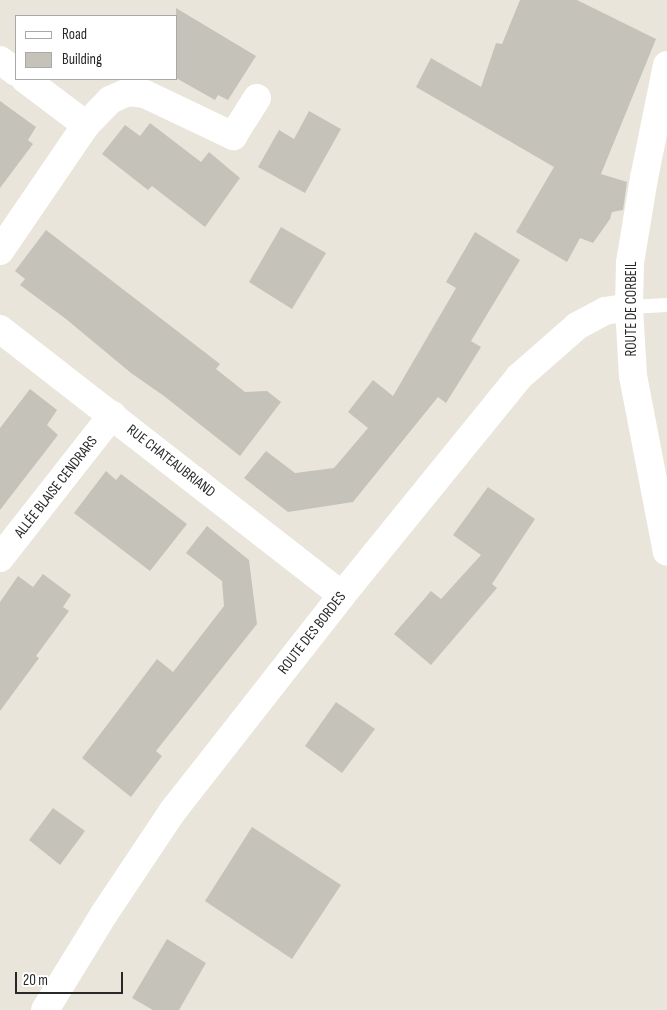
<!DOCTYPE html>
<html>
<head>
<meta charset="utf-8">
<style>
	body { margin:0 }
	#map { position:relative; width:667px; height:1010px; overflow:hidden; background:#eae5da; font-family:"Sofia Sans Condensed",sans-serif }
	div>[style] { position:absolute }
	.building>* { inset:0; background:#c5c2ba }
	.lane>* { height:14px; margin:-7px; padding:0 7px; transform-origin:7px; border-radius:7px; background:#fff }
	.street>* { height:28px; margin:-14px; padding:0 14px; transform-origin:14px; border-radius:14px; background:#fff }
	.secondary>* { height:28px; margin:-14px; padding:0 14px; transform-origin:14px; border-radius:14px; background:#fff }
	span { translate:-50% -50%; white-space:nowrap; text-align:center; line-height:1.15; -webkit-text-stroke:4.5px #fff; paint-order:stroke }
	.street-label { font-size:15px; color:#282828 }
	.legend { position:absolute; left:15px; top:15px; width:162px; height:65px; box-sizing:border-box; background:#fff; border:1px solid #a9a9a9; margin:0; padding:6px 9px; list-style:none; font-size:15px; color:#282828 }
	.legend li { display:flex; align-items:center; gap:10px; height:25px }
	.legend b { width:25px; border:1px solid #a9a9a9 }
	.scale { position:absolute; left:15px; top:972px; width:108px; height:22px; box-sizing:border-box; border:2px solid #282828; border-top:0; padding-left:6px; font-size:15px; line-height:18px; white-space:nowrap; color:#282828; -webkit-text-stroke:4px #fff; paint-order:stroke }
</style>
</head>
<body>
<div id="map">
	<div class="building">
		<i style="clip-path:polygon(520px 0,577px 0,656px 39px,601px 174px,627px 182px,623px 210px,612px 212px,610px 219px,593px 243px,580px 238px,567px 262px,516px 232px,554px 167px,416px 87px,431px 58px,481px 87px,496px 43px,502px 44px)"></i>
		<i style="clip-path:polygon(176px 8px,256px 56px,228px 100px,218px 95px,215px 100px,176px 78px)"></i>
		<i style="clip-path:polygon(0 101px,36px 127px,28px 140px,33px 144px,0 188px)"></i>
		<i style="clip-path:polygon(309px 111px,341px 129px,305px 193px,258px 167px,279px 130px,294px 139px)"></i>
		<i style="clip-path:polygon(150px 123px,201px 162px,209px 152px,240px 178px,205px 227px,152px 186px,148px 190px,102px 154px,125px 125px,140px 136px)"></i>
		<i style="clip-path:polygon(281px 227px,326px 253px,292px 309px,249px 282px)"></i>
		<i style="clip-path:polygon(46px 230px,220px 364px,216px 369px,245px 392px,267px 391px,281px 402px,240px 456px,164px 396px,131px 373px,66px 319px,20px 285px,25px 279px,15px 271px)"></i>
		<i style="clip-path:polygon(475px 232px,520px 260px,471px 341px,481px 347px,446px 403px,438px 397px,353px 502px,288px 512px,244px 478px,266px 451px,295px 473px,334px 468px,368px 428px,348px 412px,373px 380px,393px 396px,456px 288px,446px 282px)"></i>
		<i style="clip-path:polygon(30px 389px,57px 410px,47px 425px,58px 435px,0 510px,0 428px)"></i>
		<i style="clip-path:polygon(106px 471px,116px 480px,121px 474px,187px 524px,150px 571px,74px 513px)"></i>
		<i style="clip-path:polygon(488px 487px,535px 519px,492px 584px,497px 588px,431px 665px,394px 634px,431px 591px,441px 599px,481px 555px,453px 535px)"></i>
		<i style="clip-path:polygon(207px 526px,249px 560px,257px 624px,156px 751px,162px 756px,131px 797px,82px 758px,157px 659px,173px 672px,224px 606px,222px 581px,186px 553px)"></i>
		<i style="clip-path:polygon(43px 574px,71px 595px,63px 607px,69px 611px,36px 656px,39px 658px,0 711px,0 602px,18px 576px,33px 587px)"></i>
		<i style="clip-path:polygon(336px 702px,375px 729px,342px 773px,305px 746px)"></i>
		<i style="clip-path:polygon(53px 808px,85px 831px,60px 865px,29px 840px)"></i>
		<i style="clip-path:polygon(252px 827px,341px 885px,292px 959px,205px 901px)"></i>
		<i style="clip-path:polygon(167px 939px,206px 963px,179px 1010px,153px 1010px,132px 998px)"></i>
	</div>
	<div class="lane">
		<i style="left:629px;top:307px;width:38px;rotate:-3deg"></i>
	</div>
	<div class="street">
		<i style="left:0;top:60px;width:20px;rotate:37deg"></i>
		<i style="left:25px;top:79px;width:76px;rotate:37deg"></i>
		<i style="left:0;top:251px;width:153px;rotate:-55.7deg"></i>
		<i style="left:86px;top:125px;width:35px;rotate:-46deg"></i>
		<i style="left:110px;top:100px;width:20px;rotate:-24deg"></i>
		<i style="left:128px;top:92px;width:17px;rotate:7deg"></i>
		<i style="left:145px;top:94px;width:98px;rotate:25.5deg"></i>
		<i style="left:233px;top:136px;width:45px;rotate:-57.7deg"></i>
		<i style="left:0;top:329px;width:433px;rotate:37.9deg"></i>
		<i style="left:0;top:558px;width:182px;rotate:-51.9deg"></i>
		<i style="left:45px;top:1010px;width:113px;rotate:-58.4deg"></i>
		<i style="left:104px;top:914px;width:123px;rotate:-56.3deg"></i>
		<i style="left:172px;top:812px;width:276px;rotate:-51.9deg"></i>
		<i style="left:342px;top:595px;width:281px;rotate:-50.9deg"></i>
		<i style="left:519px;top:377px;width:77px;rotate:-41.3deg"></i>
		<i style="left:577px;top:326px;width:32px;rotate:-28deg"></i>
		<i style="left:605px;top:311px;width:24px;rotate:-9deg"></i>
	</div>
	<div class="secondary">
		<i style="left:667px;top:65px;width:115px;rotate:101.5deg"></i>
		<i style="left:644px;top:178px;width:86px;rotate:99.4deg"></i>
		<i style="left:630px;top:263px;width:44px;rotate:91.3deg"></i>
		<i style="left:629px;top:307px;width:69px;rotate:86.7deg"></i>
		<i style="left:633px;top:376px;width:179px;rotate:79.1deg"></i>
	</div>
	<div class="street-label">
		<span style="left:632px;top:309px;rotate:-90deg">ROUTE DE CORBEIL</span>
		<span style="left:171px;top:461px;rotate:38deg">RUE CHATEAUBRIAND</span>
		<span style="left:56px;top:487px;rotate:-52deg">ALLÉE BLAISE CENDRARS</span>
		<span style="left:312px;top:633px;rotate:-52deg">ROUTE DES BORDES</span>
	</div>
	<ul class="legend">
	<li><b style="height:6px;background:#fff"></b>Road</li>
	<li><b style="height:14px;background:#c5c2ba"></b>Building</li>
	</ul>
	<div class="scale">20 m</div>
</div>
</body>
</html>
